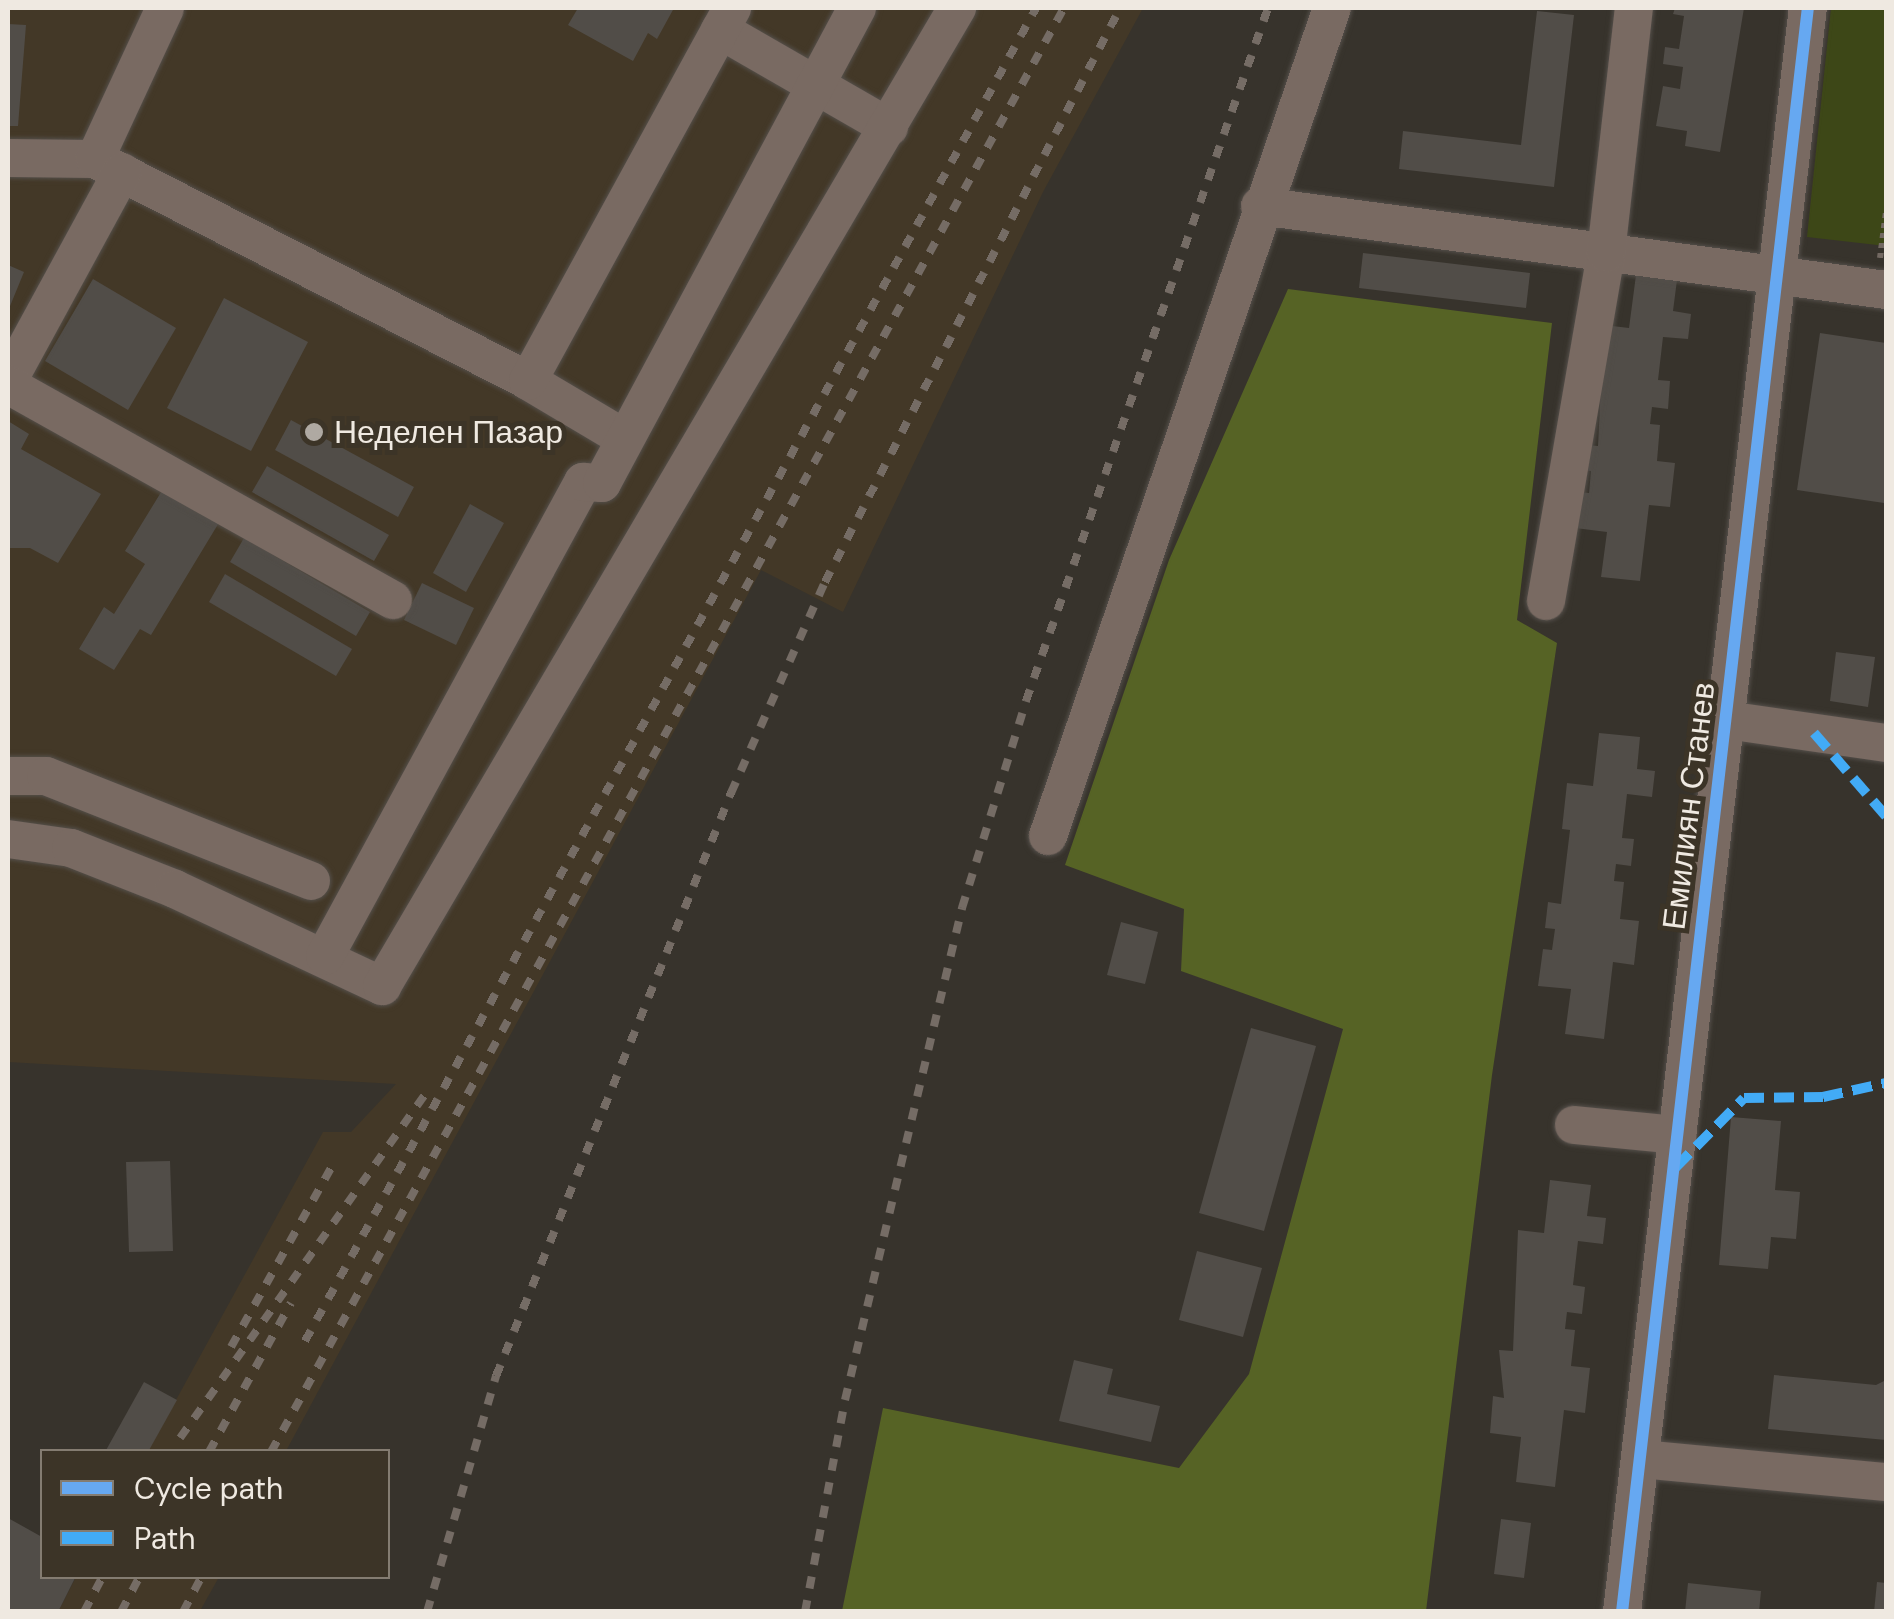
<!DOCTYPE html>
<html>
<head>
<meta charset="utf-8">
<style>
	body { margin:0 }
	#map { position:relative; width:1894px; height:1619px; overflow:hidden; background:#37332c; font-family:"DM Sans",sans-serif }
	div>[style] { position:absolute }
	.built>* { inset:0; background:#433827 }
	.green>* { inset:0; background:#3d4717 }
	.forest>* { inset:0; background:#566325 }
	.building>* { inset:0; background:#514d48 }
	.path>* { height:6px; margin-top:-3px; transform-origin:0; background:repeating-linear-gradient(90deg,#726861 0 5px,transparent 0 10px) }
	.roads { filter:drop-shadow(0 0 2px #544f4a) drop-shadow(0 0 2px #544f4a) }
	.minor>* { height:38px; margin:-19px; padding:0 19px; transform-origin:19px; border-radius:19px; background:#796a62 }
	.rail>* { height:8px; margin-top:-4px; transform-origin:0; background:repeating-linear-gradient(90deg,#756c65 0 12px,transparent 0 24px) }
	.quiet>* { height:10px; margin-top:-5px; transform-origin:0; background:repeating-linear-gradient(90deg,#42abf6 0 20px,transparent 0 30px) }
	.cycleway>* { height:12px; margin:-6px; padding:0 6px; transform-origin:6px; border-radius:6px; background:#66a8f1 }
	.dots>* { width:28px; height:28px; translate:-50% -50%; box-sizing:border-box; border:5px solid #3c3427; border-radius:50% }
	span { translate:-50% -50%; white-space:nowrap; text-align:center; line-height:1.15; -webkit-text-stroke:10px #3c3427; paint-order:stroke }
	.poi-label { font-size:32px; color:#efe9e1 }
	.left { translate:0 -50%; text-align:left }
	.street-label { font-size:32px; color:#efe9e1 }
	.frame { position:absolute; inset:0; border:10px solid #efe9e1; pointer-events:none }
	.legend { position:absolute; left:40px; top:1449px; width:350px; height:130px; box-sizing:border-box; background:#3c3427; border:2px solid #847c71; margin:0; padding:12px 18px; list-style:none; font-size:30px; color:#efe9e1 }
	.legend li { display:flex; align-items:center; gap:20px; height:50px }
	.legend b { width:50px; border:2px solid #847c71 }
</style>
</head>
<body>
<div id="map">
	<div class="built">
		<i style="clip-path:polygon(8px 8px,1143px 8px,1043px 192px,843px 612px,761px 570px,286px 1451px,148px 1451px,323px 1132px,351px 1132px,396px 1084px,8px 1062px)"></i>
		<i style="clip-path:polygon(76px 1577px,219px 1577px,200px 1611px,58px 1612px)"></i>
	</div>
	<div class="green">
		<i style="clip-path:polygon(1831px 8px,1886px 8px,1886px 246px,1807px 237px)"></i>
	</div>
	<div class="forest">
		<i style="clip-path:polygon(1288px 289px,1552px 323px,1517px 620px,1557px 643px,1492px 1075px,1426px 1611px,842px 1611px,883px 1408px,1179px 1468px,1249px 1374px,1343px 1029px,1181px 971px,1184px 909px,1065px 865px,1169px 560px)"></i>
	</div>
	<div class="building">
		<i style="clip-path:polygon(578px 8px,674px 8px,657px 39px,648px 33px,633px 61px,568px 25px)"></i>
		<i style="clip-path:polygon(1675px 8px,1744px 8px,1720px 152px,1685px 146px,1687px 131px,1656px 126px,1663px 86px,1680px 89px,1683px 67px,1663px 64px,1665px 47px,1679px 49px,1684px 16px,1673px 14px)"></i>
		<i style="clip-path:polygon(1537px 11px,1574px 15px,1554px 187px,1399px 169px,1403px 131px,1521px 145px)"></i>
		<i style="clip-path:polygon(8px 24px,26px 25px,18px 126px,8px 126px)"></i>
		<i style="clip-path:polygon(1363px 253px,1530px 273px,1526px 308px,1359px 288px)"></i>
		<i style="clip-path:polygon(8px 265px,24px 272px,8px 311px)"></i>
		<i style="clip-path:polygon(1636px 275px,1677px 280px,1673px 311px,1691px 314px,1688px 339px,1663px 337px,1658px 380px,1670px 381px,1668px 409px,1652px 407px,1650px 424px,1660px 425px,1657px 461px,1675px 463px,1670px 507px,1649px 505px,1640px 581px,1601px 577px,1607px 532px,1575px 528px,1579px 492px,1589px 493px,1591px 471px,1582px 470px,1584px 445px,1598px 446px,1604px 325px,1629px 328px)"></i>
		<i style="clip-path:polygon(93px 279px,176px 328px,128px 410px,45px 361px)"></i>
		<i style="clip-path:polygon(224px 298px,308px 342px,251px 451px,167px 408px)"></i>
		<i style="clip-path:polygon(1820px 333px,1886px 343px,1884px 503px,1797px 490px)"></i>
		<i style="clip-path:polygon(291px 420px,414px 487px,398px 517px,275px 450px)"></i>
		<i style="clip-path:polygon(8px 421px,29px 434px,21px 449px,101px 494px,58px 563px,30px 548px,8px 548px)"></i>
		<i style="clip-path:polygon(267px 466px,389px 535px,374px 561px,252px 492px)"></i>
		<i style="clip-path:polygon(163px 489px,223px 516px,151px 635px,140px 629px,114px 670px,79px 649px,104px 607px,114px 614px,145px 564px,125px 551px)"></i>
		<i style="clip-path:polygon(470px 504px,504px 523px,466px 592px,433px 573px)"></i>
		<i style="clip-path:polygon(244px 538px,370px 612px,356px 636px,230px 562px)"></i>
		<i style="clip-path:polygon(225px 574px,352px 649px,336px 676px,209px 602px)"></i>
		<i style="clip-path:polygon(422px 583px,474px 608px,456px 645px,404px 620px)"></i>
		<i style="clip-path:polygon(1836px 652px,1875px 657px,1868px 707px,1830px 701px)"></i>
		<i style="clip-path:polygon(1599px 733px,1640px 737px,1637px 769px,1655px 771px,1652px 797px,1627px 794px,1622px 838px,1634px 839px,1631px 866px,1616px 864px,1614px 881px,1624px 882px,1620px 919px,1639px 921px,1634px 965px,1613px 962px,1604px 1039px,1565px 1034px,1571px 989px,1538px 986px,1543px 949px,1552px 950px,1555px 929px,1545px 928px,1548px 902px,1561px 904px,1570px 830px,1562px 829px,1567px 783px,1593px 786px)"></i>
		<i style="clip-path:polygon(1121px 922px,1158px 932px,1145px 984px,1107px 975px)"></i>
		<i style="clip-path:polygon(1251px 1028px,1316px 1046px,1264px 1231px,1199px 1213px)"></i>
		<i style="clip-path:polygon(1731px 1117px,1781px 1121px,1775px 1190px,1800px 1192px,1796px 1239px,1771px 1237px,1768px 1269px,1719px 1265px)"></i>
		<i style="clip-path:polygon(170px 1161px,173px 1251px,129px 1252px,126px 1162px)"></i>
		<i style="clip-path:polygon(1550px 1180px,1591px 1185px,1587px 1216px,1606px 1218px,1603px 1244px,1578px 1241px,1573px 1285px,1585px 1287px,1582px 1314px,1567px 1312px,1565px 1329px,1575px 1330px,1571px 1366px,1590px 1368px,1585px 1413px,1564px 1410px,1555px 1487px,1516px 1482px,1521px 1437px,1490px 1433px,1493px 1396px,1504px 1398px,1499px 1350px,1513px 1351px,1518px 1230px,1544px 1233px)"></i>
		<i style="clip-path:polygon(1197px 1251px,1262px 1268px,1243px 1337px,1179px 1320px)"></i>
		<i style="clip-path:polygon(1074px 1360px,1113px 1369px,1107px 1394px,1160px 1406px,1151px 1442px,1059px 1421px)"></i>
		<i style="clip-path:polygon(1774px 1375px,1876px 1385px,1886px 1380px,1886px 1440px,1768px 1429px)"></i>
		<i style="clip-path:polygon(144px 1382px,177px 1400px,148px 1452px,105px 1452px)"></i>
		<i style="clip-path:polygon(8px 1518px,42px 1537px,42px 1576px,76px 1576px,58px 1612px,8px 1612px)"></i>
		<i style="clip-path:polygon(1501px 1519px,1531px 1523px,1524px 1578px,1494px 1574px)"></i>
		<i style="clip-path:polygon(1877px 1582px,1886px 1583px,1886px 1612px,1874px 1612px)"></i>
		<i style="clip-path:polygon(1688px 1583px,1761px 1591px,1759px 1612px,1685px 1612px)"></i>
	</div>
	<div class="path">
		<i style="left:1880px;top:258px;width:46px;rotate:-82.6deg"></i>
	</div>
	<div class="roads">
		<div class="minor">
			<i style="left:720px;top:30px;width:195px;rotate:29.9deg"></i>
			<i style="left:8px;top:158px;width:87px;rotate:0.7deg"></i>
			<i style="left:95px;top:159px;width:487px;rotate:27.1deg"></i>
			<i style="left:528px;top:381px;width:112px;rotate:30.7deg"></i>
			<i style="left:95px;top:159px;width:166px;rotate:-65.1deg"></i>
			<i style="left:1260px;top:206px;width:632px;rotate:7.64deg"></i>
			<i style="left:8px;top:381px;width:238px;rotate:-61.4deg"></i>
			<i style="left:528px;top:381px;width:425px;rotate:-61.3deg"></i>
			<i style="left:8px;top:385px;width:441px;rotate:29.2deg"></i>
			<i style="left:1546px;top:601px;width:353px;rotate:-80.2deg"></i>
			<i style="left:1606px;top:253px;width:247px;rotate:-83.5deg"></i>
			<i style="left:1726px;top:720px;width:162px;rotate:8.2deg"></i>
			<i style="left:8px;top:776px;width:38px"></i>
			<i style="left:46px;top:776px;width:285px;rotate:21.6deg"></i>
			<i style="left:1048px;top:836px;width:875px;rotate:-71.07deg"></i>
			<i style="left:8px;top:839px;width:64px;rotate:8.1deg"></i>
			<i style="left:71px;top:848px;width:112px;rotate:21.5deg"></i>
			<i style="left:175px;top:889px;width:229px;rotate:25.1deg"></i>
			<i style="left:382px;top:986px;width:1135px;rotate:-59.55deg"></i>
			<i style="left:325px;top:956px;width:540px;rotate:-61.44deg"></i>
			<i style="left:583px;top:482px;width:19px;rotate:3deg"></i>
			<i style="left:602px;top:483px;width:539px;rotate:-61.77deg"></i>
			<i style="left:1574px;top:1125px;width:104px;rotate:5.5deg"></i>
			<i style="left:1641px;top:1459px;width:246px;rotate:5.4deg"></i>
			<i style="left:1622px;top:1612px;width:1615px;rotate:-83.39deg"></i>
		</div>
	</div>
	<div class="rail">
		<i style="left:305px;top:1341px;width:1520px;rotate:-61.26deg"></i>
		<i style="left:231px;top:1347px;width:215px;rotate:-60.8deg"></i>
		<i style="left:180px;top:1438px;width:425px;rotate:-54.5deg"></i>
		<i style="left:209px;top:1452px;width:170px;rotate:-61.2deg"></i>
		<i style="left:271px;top:1452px;width:1647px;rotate:-61.23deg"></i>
		<i style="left:84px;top:1612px;width:41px;rotate:-62.2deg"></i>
		<i style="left:121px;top:1612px;width:41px;rotate:-62.2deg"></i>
		<i style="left:183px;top:1612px;width:41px;rotate:-62.2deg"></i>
		<i style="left:427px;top:1612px;width:246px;rotate:-73.7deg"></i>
		<i style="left:496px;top:1376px;width:629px;rotate:-68.05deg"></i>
		<i style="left:731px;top:793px;width:231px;rotate:-66deg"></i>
		<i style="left:825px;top:582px;width:645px;rotate:-62.8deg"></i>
		<i style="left:805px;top:1612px;width:216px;rotate:-79.3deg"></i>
		<i style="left:845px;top:1400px;width:506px;rotate:-76.62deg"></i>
		<i style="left:962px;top:908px;width:217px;rotate:-72.8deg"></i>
		<i style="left:1026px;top:701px;width:734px;rotate:-70.75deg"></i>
	</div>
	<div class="quiet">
		<i style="left:1814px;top:733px;width:110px;rotate:49.1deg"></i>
		<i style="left:1675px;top:1168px;width:98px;rotate:-45.4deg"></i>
		<i style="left:1744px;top:1098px;width:79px;rotate:-0.7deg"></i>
		<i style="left:1823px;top:1097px;width:65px;rotate:-12.5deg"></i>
	</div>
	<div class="cycleway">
		<i style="left:1622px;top:1612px;width:1615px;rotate:-83.39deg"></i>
	</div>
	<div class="dots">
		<i style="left:314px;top:432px;background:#afa9a2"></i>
	</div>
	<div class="poi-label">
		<span class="left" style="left:334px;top:432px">Неделен Пазар</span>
	</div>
	<div class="street-label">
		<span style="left:1689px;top:806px;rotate:-83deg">Емилиян Станев</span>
	</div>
	<div class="frame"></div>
	<ul class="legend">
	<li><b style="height:12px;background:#66a8f1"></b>Cycle path</li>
	<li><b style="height:12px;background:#42abf6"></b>Path</li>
	</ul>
</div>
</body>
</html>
